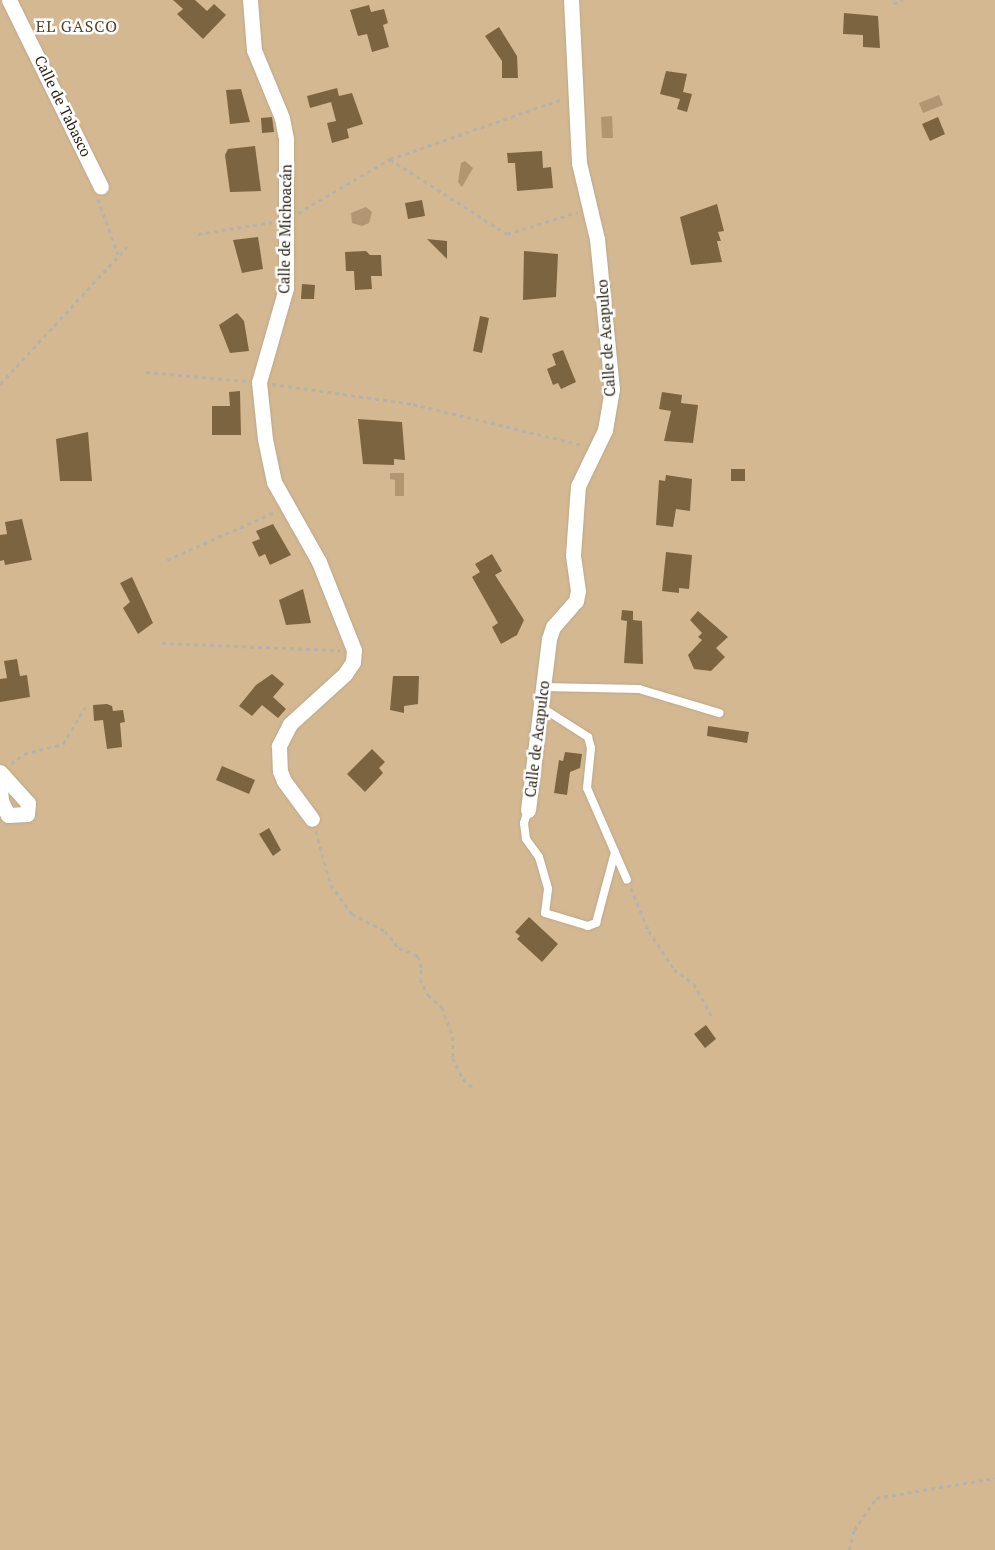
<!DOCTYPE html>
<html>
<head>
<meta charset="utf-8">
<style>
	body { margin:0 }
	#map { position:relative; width:995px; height:1550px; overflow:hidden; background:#fdf9f2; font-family:"PT Serif",serif }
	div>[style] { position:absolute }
	.forest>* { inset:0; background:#d3b892 }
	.water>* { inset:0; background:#b09671 }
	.building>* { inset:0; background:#7d6441 }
	.path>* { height:2.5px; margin-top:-1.25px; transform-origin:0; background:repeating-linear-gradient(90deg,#b6b1a9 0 4px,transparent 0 8px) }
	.roads { filter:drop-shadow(0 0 1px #bca78a) drop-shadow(0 0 1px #bca78a) }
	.lane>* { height:8px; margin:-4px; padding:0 4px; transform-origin:4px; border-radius:4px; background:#fff }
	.street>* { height:15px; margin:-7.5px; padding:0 7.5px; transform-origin:7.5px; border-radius:7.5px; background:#fff }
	span { translate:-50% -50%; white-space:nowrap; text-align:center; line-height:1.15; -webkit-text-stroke:5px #fff; paint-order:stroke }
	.street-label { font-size:15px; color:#2b2318 }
	.neighbourhood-label { font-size:16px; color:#554329; letter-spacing:1px }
</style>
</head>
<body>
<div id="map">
	<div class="forest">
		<i style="clip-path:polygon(0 0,995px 0,995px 1550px,0 1550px)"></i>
	</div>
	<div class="water">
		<i style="clip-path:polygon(939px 95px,943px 105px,923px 113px,919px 103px)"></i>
		<i style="clip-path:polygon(612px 116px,613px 138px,602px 138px,601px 117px)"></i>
		<i style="clip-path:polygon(465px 161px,473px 168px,462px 187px,458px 182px,461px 163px)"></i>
		<i style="clip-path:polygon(366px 207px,372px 212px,369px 223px,362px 226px,352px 223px,351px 213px)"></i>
		<i style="clip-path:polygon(390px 473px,404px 473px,404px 496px,395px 496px,395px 480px,390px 479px)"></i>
	</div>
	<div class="building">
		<i style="clip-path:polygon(173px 0,195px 0,207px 11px,214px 4px,226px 15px,203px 39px,177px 14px,183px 9px)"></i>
		<i style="clip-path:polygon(369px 5px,371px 12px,384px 9px,388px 23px,383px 25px,389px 47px,372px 52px,367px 34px,358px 36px,350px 10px)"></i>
		<i style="clip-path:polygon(844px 13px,878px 16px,880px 48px,863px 47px,863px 35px,843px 34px)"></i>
		<i style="clip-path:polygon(499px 27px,517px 56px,518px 78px,502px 78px,502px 61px,485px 36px)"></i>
		<i style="clip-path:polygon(666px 71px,687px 74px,683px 92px,692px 94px,687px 112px,677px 109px,680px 99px,660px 94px)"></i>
		<i style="clip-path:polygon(337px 88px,339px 96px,352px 93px,363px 124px,347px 129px,349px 138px,332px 143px,327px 123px,336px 121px,331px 102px,310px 108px,307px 96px)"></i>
		<i style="clip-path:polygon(241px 89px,250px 122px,230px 124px,226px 90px)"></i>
		<i style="clip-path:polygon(272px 117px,274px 132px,262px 133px,261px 118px)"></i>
		<i style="clip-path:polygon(938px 117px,945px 134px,930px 141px,922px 124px)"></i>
		<i style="clip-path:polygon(255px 146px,261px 191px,230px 192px,225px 155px,228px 149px)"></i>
		<i style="clip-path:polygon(542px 151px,543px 168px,551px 167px,553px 188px,517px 191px,515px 163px,508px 163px,507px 153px)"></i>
		<i style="clip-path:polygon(422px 200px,425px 216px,408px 219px,405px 203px)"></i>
		<i style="clip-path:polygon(717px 204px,724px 231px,718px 232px,721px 241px,717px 241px,722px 262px,691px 265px,680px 217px)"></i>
		<i style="clip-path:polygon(258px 237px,263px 269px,242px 273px,233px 240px)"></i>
		<i style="clip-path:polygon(427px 239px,447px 241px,447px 259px)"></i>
		<i style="clip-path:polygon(366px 251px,370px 255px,381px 255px,382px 276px,371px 276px,372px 289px,355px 290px,354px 271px,346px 271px,345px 252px)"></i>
		<i style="clip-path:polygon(524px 251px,558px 254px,556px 297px,523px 300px)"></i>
		<i style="clip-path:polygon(302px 284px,315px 285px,314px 299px,301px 299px)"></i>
		<i style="clip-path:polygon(237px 313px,244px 321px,249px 351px,230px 353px,219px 325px)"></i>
		<i style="clip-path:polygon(480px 316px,489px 318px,482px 353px,473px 351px)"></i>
		<i style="clip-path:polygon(563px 350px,576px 382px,561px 389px,558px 383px,553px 385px,547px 369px,556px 365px,552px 354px)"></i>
		<i style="clip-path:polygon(240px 391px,241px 435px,212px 435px,212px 406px,230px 406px,229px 392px)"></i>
		<i style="clip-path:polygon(662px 392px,682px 395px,681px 403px,698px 405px,693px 443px,664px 441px,671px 411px,659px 409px)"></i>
		<i style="clip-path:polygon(358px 419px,402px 422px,405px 460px,394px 459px,394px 465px,363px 464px)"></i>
		<i style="clip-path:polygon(88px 432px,92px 481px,60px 481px,56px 439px)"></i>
		<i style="clip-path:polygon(731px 469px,745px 469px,745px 481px,731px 481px)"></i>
		<i style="clip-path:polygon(666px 475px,692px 479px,690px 511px,676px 509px,673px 527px,656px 525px,659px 480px,665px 481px)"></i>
		<i style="clip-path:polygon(22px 519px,32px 560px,5px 565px,4px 560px,0 561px,0 535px,7px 534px,5px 522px)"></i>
		<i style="clip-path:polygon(273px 524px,291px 555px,270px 565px,265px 554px,259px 557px,252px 542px,260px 539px,256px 531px)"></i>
		<i style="clip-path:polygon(666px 552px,692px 555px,689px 589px,679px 588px,679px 593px,662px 591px)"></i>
		<i style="clip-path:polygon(492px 554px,502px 571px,495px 575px,524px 620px,517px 635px,501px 644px,492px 627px,498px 623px,472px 577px,480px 572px,475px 564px)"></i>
		<i style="clip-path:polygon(132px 577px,153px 623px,138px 634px,123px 608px,130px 602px,120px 583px)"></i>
		<i style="clip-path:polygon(303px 589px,311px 623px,286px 625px,279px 600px)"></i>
		<i style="clip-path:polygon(622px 610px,633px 611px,633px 620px,642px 621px,643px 664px,624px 663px,627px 621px,621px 620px)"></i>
		<i style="clip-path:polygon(698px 611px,728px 637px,716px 648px,725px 657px,711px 671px,694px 669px,688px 655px,702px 640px,698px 637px,702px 633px,690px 620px)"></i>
		<i style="clip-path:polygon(17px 659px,20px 676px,27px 675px,30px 697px,0 702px,0 679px,7px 678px,4px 661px)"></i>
		<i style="clip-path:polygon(272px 674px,284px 684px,273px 697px,286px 709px,278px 718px,262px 705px,252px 716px,239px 706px,256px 685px)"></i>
		<i style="clip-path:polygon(393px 676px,419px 676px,418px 704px,404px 706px,404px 713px,390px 710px)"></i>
		<i style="clip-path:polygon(93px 705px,107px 704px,112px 706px,113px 711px,123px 710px,125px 722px,120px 723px,122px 747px,107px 749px,103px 720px,94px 721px)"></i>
		<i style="clip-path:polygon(708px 726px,749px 732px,747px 743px,707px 736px)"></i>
		<i style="clip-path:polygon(372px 749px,385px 762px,379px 768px,383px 773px,365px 792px,347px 774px)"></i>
		<i style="clip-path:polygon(565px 752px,582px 754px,580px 768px,570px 772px,567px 795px,554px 793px,559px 760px,563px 761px)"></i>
		<i style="clip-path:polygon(222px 766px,255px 780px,249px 794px,216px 780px)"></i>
		<i style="clip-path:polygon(269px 828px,281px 850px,273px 856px,259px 834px)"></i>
		<i style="clip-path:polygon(529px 917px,558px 944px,542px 962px,517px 939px,520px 936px,515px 932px)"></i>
		<i style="clip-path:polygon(706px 1025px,716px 1039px,705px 1048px,694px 1034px)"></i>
	</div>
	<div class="path">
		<i style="left:893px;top:4px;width:10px;rotate:-24deg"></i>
		<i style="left:390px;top:159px;width:139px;rotate:32.7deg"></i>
		<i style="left:507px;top:234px;width:74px;rotate:-17.2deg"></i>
		<i style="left:98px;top:199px;width:59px;rotate:70deg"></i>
		<i style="left:298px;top:213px;width:107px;rotate:-30.4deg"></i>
		<i style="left:390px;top:159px;width:182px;rotate:-19.2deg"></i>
		<i style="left:198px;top:234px;width:75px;rotate:-9.2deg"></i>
		<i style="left:146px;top:372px;width:101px;rotate:5.1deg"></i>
		<i style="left:0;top:384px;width:187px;rotate:-47.2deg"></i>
		<i style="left:272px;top:384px;width:142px;rotate:8.1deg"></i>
		<i style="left:413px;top:404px;width:175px;rotate:13.6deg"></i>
		<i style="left:167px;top:560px;width:118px;rotate:-24deg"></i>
		<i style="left:162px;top:643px;width:178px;rotate:2.3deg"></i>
		<i style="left:11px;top:764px;width:16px;rotate:-38deg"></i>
		<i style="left:24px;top:754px;width:40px;rotate:-14.4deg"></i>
		<i style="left:63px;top:744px;width:43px;rotate:-59.3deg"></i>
		<i style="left:316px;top:831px;width:56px;rotate:74.5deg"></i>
		<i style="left:331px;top:885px;width:36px;rotate:54deg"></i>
		<i style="left:352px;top:914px;width:37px;rotate:27deg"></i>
		<i style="left:385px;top:931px;width:22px;rotate:51deg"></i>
		<i style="left:399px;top:948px;width:21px;rotate:23deg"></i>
		<i style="left:418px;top:956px;width:15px;rotate:74deg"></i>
		<i style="left:422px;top:970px;width:9px;rotate:103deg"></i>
		<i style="left:420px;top:979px;width:18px;rotate:63deg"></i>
		<i style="left:428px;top:995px;width:18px;rotate:41deg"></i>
		<i style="left:442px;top:1007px;width:32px;rotate:70deg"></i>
		<i style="left:453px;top:1037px;width:21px;rotate:90deg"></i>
		<i style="left:453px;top:1058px;width:23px;rotate:65deg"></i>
		<i style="left:463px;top:1079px;width:15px;rotate:42deg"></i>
		<i style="left:631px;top:888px;width:47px;rotate:67.3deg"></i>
		<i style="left:649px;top:931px;width:45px;rotate:56.7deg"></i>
		<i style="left:674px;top:969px;width:25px;rotate:37deg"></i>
		<i style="left:694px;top:984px;width:39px;rotate:61deg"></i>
		<i style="left:849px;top:1550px;width:21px;rotate:-76deg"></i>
		<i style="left:854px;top:1530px;width:39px;rotate:-55deg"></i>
		<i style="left:876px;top:1498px;width:121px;rotate:-9.5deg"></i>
	</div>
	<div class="roads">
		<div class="lane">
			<i style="left:543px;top:687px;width:96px;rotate:1.2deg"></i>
			<i style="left:639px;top:689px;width:84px;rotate:16.7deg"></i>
			<i style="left:541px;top:707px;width:56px;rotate:32.6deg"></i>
			<i style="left:588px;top:737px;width:11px;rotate:75deg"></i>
			<i style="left:591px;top:748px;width:40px;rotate:95.7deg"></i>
			<i style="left:587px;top:788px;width:100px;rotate:66.5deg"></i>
			<i style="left:528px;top:810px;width:14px;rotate:107deg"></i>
			<i style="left:524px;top:823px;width:16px;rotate:83deg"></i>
			<i style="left:526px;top:839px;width:22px;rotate:54deg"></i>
			<i style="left:539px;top:857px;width:33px;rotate:74deg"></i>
			<i style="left:548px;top:889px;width:24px;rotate:97deg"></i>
			<i style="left:545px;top:913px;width:45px;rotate:16.8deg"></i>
			<i style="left:588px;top:926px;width:9px;rotate:-21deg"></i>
			<i style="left:596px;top:923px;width:73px;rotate:-75deg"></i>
		</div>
		<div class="street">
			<i style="left:9px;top:0;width:208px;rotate:63.8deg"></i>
			<i style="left:250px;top:0;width:50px;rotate:85.4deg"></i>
			<i style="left:254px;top:50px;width:74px;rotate:67.6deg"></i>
			<i style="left:282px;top:118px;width:21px;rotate:79deg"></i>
			<i style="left:286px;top:139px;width:149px;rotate:90deg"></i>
			<i style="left:286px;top:288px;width:98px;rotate:106deg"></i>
			<i style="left:259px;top:382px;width:57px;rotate:84deg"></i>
			<i style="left:265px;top:439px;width:44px;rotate:78.2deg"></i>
			<i style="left:274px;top:482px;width:92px;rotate:60.6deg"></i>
			<i style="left:319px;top:562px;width:95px;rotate:68.3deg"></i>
			<i style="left:354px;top:650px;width:12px;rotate:95deg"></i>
			<i style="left:353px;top:662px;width:14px;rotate:124deg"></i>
			<i style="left:345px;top:674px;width:74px;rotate:137.7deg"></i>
			<i style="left:290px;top:724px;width:25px;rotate:117deg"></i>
			<i style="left:279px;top:746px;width:25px;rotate:88deg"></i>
			<i style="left:280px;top:771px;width:11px;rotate:68deg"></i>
			<i style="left:284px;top:781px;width:47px;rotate:53.6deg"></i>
			<i style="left:0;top:772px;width:42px;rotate:47.9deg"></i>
			<i style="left:28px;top:803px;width:11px;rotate:95deg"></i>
			<i style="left:27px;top:814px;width:19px;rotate:177deg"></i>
			<i style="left:8px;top:815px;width:16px;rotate:-117deg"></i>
			<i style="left:1px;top:801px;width:16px;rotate:-94deg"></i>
			<i style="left:528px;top:810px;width:172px;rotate:-83deg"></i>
			<i style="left:549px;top:639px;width:13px;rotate:-72deg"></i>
			<i style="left:553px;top:627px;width:35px;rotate:-49deg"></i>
			<i style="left:576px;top:601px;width:10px;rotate:-79deg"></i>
			<i style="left:578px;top:591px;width:36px;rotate:-98deg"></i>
			<i style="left:573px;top:555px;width:69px;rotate:-85.9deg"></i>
			<i style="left:578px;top:486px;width:62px;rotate:-64.3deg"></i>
			<i style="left:605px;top:430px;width:42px;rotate:-80.3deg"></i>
			<i style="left:612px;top:389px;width:151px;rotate:-95.7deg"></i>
			<i style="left:597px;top:239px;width:78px;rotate:-103.3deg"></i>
			<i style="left:579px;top:163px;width:163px;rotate:-92.8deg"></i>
		</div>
	</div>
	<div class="street-label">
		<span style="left:63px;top:106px;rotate:64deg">Calle de Tabasco</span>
		<span style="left:285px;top:229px;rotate:-89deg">Calle de Michoacán</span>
		<span style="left:606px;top:338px;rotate:-94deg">Calle de Acapulco</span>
		<span style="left:537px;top:739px;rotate:-83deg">Calle de Acapulco</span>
	</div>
	<div class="neighbourhood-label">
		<span style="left:77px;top:26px">EL GASCO</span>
	</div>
</div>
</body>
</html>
